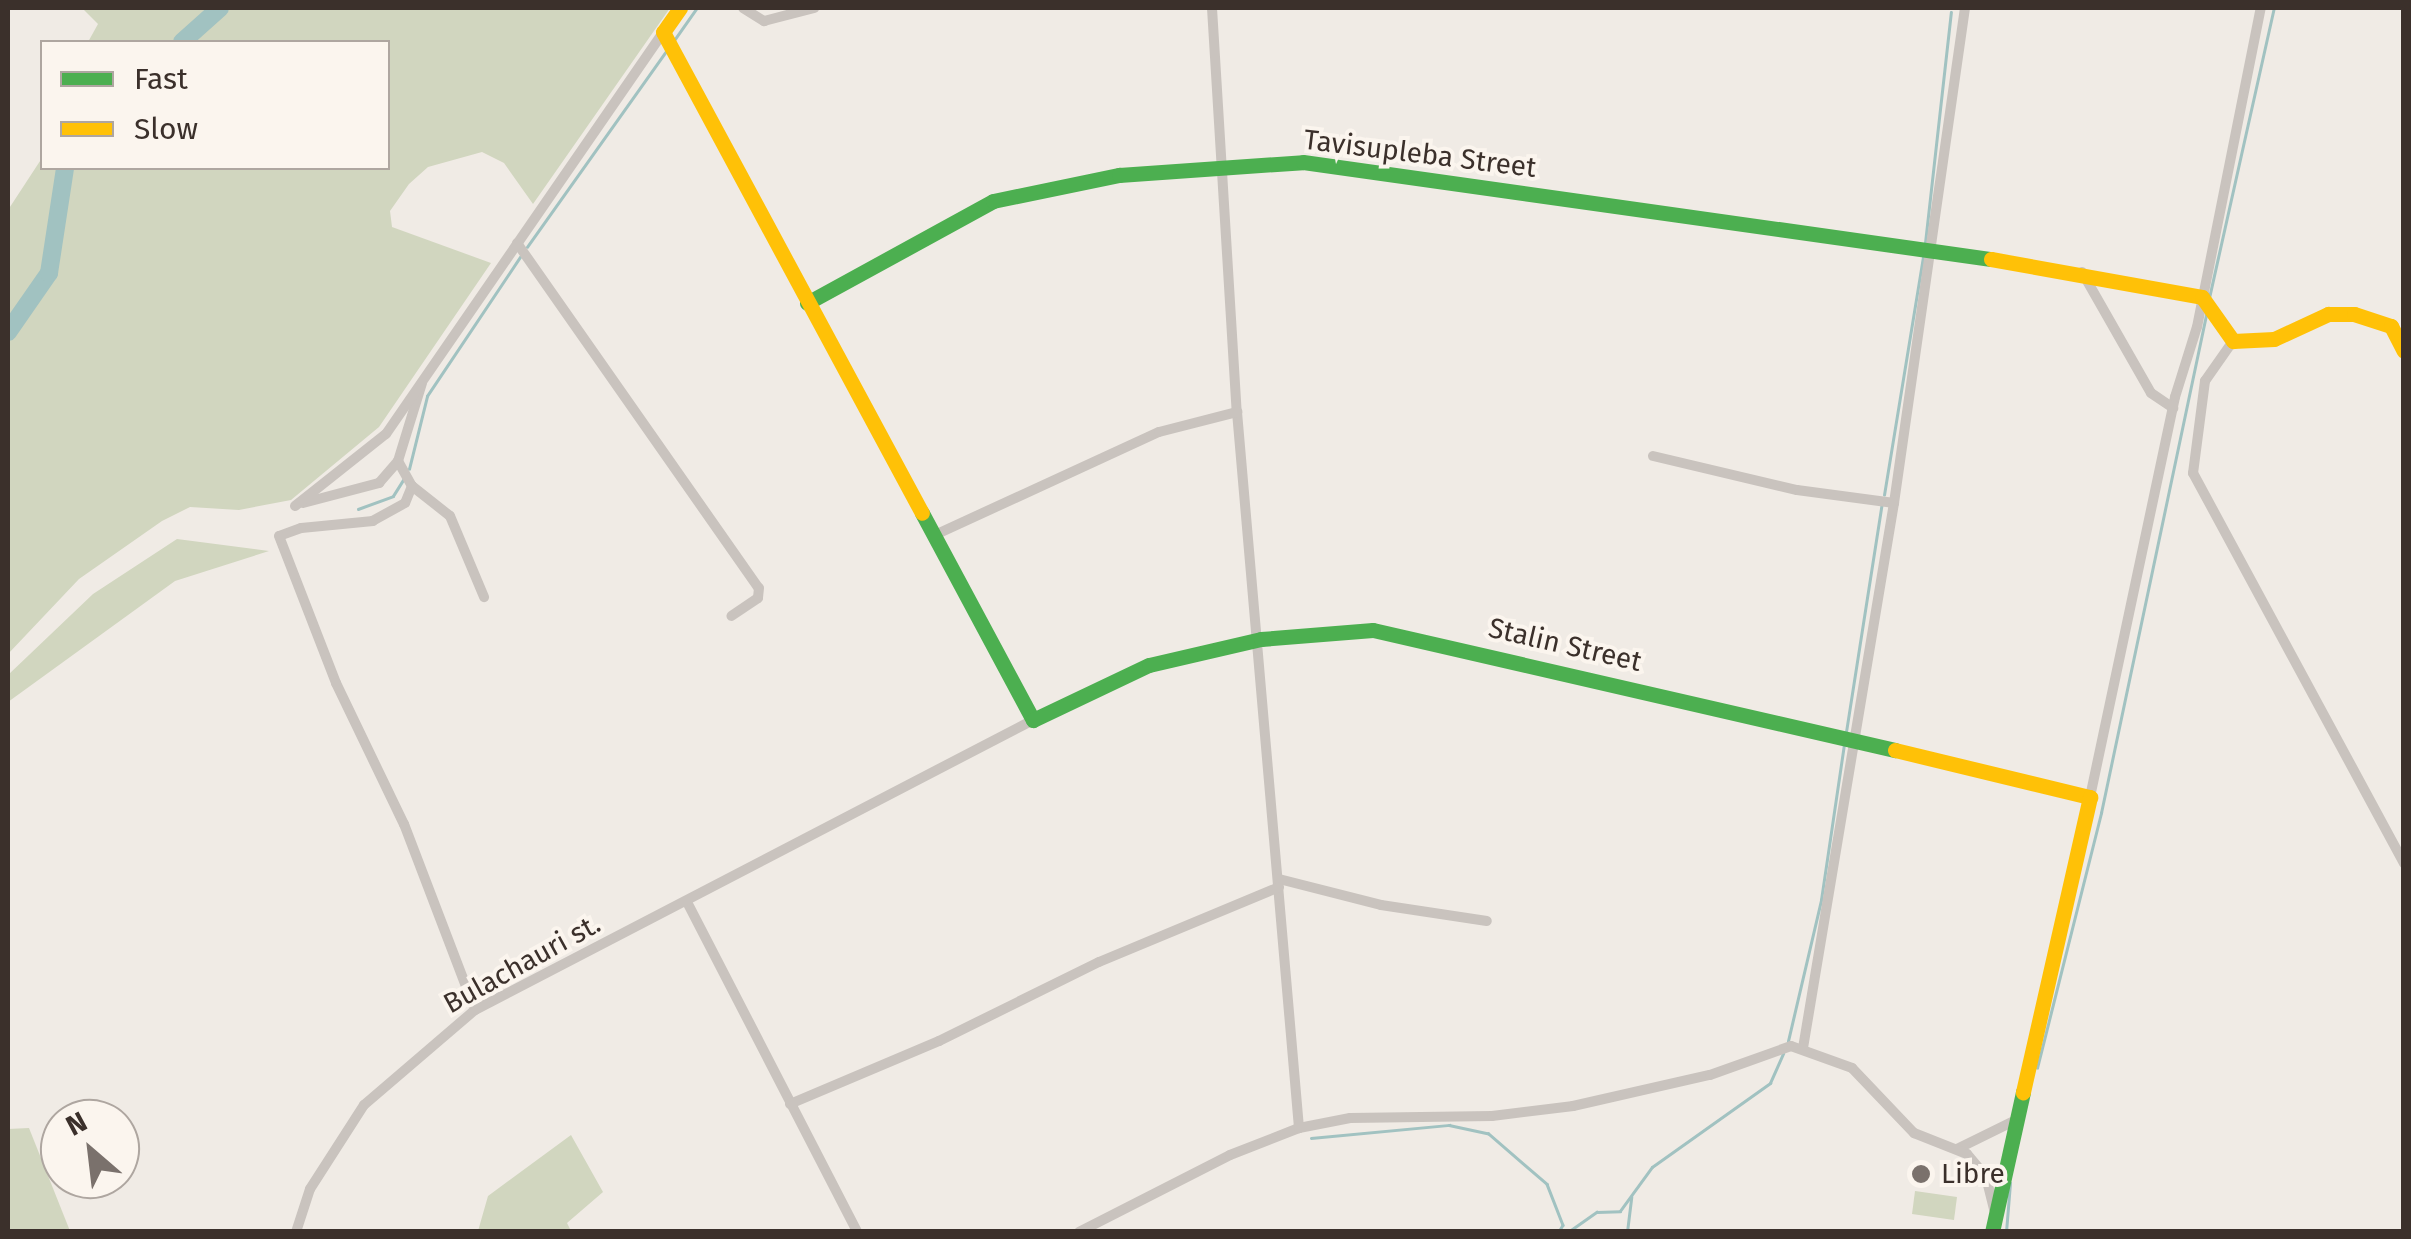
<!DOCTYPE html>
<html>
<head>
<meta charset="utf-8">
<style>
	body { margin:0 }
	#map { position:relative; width:2411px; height:1239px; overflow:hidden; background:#f0ebe5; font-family:"Fira Sans",sans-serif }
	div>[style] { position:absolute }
	.green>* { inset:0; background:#d1d6bf }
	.stream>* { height:2.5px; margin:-1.25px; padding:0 1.25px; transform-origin:1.25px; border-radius:1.25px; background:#a1c2c1 }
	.river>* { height:18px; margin:-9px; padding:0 9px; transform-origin:9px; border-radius:9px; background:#a1c2c1 }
	.street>* { height:10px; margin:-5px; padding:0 5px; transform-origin:5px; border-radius:5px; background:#c9c3be }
	.fast>* { height:15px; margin:-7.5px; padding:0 7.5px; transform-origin:7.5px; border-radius:7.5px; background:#4caf50 }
	.slow>* { height:15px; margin:-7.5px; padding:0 7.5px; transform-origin:7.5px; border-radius:7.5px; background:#ffc107 }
	.dots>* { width:28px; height:28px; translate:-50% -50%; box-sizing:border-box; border:5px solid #fbf5ee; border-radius:50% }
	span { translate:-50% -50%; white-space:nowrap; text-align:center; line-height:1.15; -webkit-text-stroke:8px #fbf5ee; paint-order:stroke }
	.street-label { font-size:28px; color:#3b302b }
	.poi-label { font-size:28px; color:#3b302b }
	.left { translate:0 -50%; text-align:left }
	.frame { position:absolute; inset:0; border:10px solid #3b302b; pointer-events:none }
	.legend { position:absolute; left:40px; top:40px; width:350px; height:130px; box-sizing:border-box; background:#fbf5ee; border:2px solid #aea6a0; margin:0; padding:12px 18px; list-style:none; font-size:30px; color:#3b302b }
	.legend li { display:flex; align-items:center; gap:20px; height:50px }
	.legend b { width:50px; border:2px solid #aea6a0 }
	.north { position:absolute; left:40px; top:1099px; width:100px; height:100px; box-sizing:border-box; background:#fbf5ee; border:2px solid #aea6a0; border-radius:50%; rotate:332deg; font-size:28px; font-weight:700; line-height:40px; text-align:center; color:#3b302b }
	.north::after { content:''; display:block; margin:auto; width:35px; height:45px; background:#7a716c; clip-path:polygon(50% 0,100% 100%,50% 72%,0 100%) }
</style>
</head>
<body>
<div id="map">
	<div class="green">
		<i style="clip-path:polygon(82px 8px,670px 8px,533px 204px,504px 163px,482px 152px,428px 167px,409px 184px,390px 211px,392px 227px,491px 263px,379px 427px,291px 500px,239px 510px,190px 507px,162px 521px,79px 579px,8px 654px,8px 210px,42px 158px,42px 168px,388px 168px,388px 42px,88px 42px,98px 24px)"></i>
		<i style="clip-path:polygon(177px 539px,269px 551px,175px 581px,8px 702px,8px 675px,93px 594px)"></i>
		<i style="clip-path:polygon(29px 1128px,70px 1231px,8px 1231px,8px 1129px)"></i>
		<i style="clip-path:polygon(571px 1135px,603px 1192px,567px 1223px,571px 1231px,478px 1231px,488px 1196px)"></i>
		<i style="clip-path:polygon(1915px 1191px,1957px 1197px,1954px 1220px,1912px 1214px)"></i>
	</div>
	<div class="stream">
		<i style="left:675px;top:39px;width:38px;rotate:-55deg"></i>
		<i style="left:1925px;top:243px;width:232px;rotate:-83.6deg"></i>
		<i style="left:527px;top:247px;width:242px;rotate:-54.6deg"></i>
		<i style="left:2209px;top:298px;width:297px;rotate:-77.4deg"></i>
		<i style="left:409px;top:469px;width:75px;rotate:-76.1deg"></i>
		<i style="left:427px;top:396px;width:167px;rotate:-56.2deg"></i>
		<i style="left:1884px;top:495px;width:242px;rotate:-80.7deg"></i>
		<i style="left:358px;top:509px;width:37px;rotate:-20deg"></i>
		<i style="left:393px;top:496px;width:19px;rotate:-58deg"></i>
		<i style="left:1846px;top:732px;width:232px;rotate:-81.1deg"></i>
		<i style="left:1788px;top:1041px;width:145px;rotate:-76.8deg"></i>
		<i style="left:1821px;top:900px;width:157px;rotate:-81.6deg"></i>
		<i style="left:2037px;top:1068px;width:263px;rotate:-75.9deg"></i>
		<i style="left:2101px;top:813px;width:509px;rotate:-78.09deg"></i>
		<i style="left:1311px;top:1138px;width:139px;rotate:-5.4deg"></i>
		<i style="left:1449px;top:1125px;width:40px;rotate:12deg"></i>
		<i style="left:1488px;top:1133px;width:78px;rotate:40.8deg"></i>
		<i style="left:1547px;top:1184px;width:44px;rotate:68.7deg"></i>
		<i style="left:1563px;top:1225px;width:8px;rotate:120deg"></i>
		<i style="left:1568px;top:1232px;width:35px;rotate:-35deg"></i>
		<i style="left:1597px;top:1212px;width:23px;rotate:-2deg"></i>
		<i style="left:1620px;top:1211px;width:54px;rotate:-54deg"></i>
		<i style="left:1652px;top:1167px;width:145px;rotate:-35.4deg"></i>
		<i style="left:1770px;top:1083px;width:32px;rotate:-66deg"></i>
		<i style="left:1627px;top:1232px;width:35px;rotate:-83deg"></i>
		<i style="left:2006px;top:1232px;width:49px;rotate:-85.3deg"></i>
	</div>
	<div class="river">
		<i style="left:182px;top:42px;width:51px;rotate:-41.8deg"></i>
		<i style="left:8px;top:332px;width:72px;rotate:-55.2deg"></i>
		<i style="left:49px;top:273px;width:106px;rotate:-81.3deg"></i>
	</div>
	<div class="street">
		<i style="left:743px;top:8px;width:25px;rotate:32deg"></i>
		<i style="left:764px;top:21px;width:52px;rotate:-14.6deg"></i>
		<i style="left:1212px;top:8px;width:405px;rotate:86.5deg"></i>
		<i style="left:1237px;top:412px;width:719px;rotate:85.05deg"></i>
		<i style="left:517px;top:243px;width:421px;rotate:55deg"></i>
		<i style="left:759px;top:588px;width:10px;rotate:96deg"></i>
		<i style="left:758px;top:598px;width:32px;rotate:146deg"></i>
		<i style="left:2082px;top:272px;width:139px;rotate:60.3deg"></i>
		<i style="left:2151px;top:393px;width:27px;rotate:34deg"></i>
		<i style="left:2233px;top:341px;width:49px;rotate:125deg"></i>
		<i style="left:2205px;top:381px;width:93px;rotate:97.4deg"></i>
		<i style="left:2193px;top:473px;width:444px;rotate:61.6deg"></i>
		<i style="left:422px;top:383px;width:82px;rotate:107.1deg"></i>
		<i style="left:398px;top:461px;width:29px;rotate:61deg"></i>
		<i style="left:412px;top:486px;width:18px;rotate:112deg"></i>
		<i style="left:405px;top:503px;width:37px;rotate:151deg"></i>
		<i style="left:373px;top:521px;width:72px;rotate:174.4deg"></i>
		<i style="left:301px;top:528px;width:23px;rotate:160deg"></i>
		<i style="left:279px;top:536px;width:158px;rotate:68.8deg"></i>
		<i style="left:336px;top:683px;width:157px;rotate:64.3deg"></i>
		<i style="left:404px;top:824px;width:199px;rotate:69.1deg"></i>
		<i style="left:1653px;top:456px;width:148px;rotate:13.3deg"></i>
		<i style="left:1797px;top:490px;width:98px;rotate:7.6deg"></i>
		<i style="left:412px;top:486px;width:48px;rotate:38.3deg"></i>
		<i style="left:450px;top:516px;width:88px;rotate:67.2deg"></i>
		<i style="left:303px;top:503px;width:79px;rotate:-14.7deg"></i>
		<i style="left:379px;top:483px;width:29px;rotate:-49deg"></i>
		<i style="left:295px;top:506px;width:116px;rotate:-38.4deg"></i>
		<i style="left:386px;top:434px;width:488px;rotate:-55.4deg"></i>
		<i style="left:937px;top:534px;width:244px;rotate:-24.7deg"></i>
		<i style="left:1159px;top:432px;width:81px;rotate:-14.4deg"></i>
		<i style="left:2090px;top:797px;width:409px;rotate:-78deg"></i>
		<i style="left:2175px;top:397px;width:73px;rotate:-72.6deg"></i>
		<i style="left:2197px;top:327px;width:325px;rotate:-78.7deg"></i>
		<i style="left:1279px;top:879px;width:105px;rotate:14.3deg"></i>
		<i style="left:1381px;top:905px;width:107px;rotate:8.6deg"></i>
		<i style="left:687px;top:902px;width:371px;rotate:62.7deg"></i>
		<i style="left:1803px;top:1048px;width:553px;rotate:-80.52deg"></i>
		<i style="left:1894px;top:503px;width:500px;rotate:-81.84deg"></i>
		<i style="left:790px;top:1104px;width:162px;rotate:-22.9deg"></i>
		<i style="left:939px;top:1041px;width:178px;rotate:-26.3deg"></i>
		<i style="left:1099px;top:962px;width:195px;rotate:-22.6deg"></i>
		<i style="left:1957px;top:1149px;width:64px;rotate:-26.2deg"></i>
		<i style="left:296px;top:1232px;width:45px;rotate:-72deg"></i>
		<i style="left:310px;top:1189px;width:100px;rotate:-57.3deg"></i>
		<i style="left:364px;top:1105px;width:146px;rotate:-40.6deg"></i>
		<i style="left:475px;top:1010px;width:629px;rotate:-27.46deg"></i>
		<i style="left:1079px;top:1232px;width:169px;rotate:-27deg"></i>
		<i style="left:1230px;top:1155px;width:74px;rotate:-21.4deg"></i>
		<i style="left:1299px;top:1128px;width:52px;rotate:-11.1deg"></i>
		<i style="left:1350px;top:1118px;width:142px;rotate:-0.8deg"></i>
		<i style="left:1492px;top:1116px;width:82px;rotate:-7deg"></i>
		<i style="left:1573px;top:1106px;width:140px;rotate:-12.8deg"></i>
		<i style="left:1710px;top:1075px;width:86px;rotate:-19.7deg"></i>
		<i style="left:1791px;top:1046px;width:65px;rotate:19.8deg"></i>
		<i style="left:1852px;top:1068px;width:90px;rotate:46.4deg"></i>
		<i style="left:1914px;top:1133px;width:57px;rotate:21.6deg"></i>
		<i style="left:1967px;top:1154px;width:30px;rotate:50deg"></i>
		<i style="left:1986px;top:1177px;width:33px;rotate:76deg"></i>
	</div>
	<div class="fast">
		<i style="left:807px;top:303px;width:212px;rotate:-28.7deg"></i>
		<i style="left:993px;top:201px;width:129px;rotate:-11.7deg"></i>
		<i style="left:1119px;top:175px;width:184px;rotate:-4deg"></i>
		<i style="left:1303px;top:162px;width:695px;rotate:8.03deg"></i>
		<i style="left:922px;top:513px;width:235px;rotate:61.8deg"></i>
		<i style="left:1033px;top:720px;width:128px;rotate:-25.4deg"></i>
		<i style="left:1149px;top:665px;width:115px;rotate:-13.1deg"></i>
		<i style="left:1261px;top:639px;width:112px;rotate:-4.6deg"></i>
		<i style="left:1373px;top:630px;width:536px;rotate:12.95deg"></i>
		<i style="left:1992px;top:1232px;width:143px;rotate:-77.5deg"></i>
	</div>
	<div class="slow">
		<i style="left:680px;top:8px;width:29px;rotate:125deg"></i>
		<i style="left:663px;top:32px;width:546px;rotate:61.7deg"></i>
		<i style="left:1991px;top:259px;width:214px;rotate:10.2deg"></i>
		<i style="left:2202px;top:297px;width:54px;rotate:54.8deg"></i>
		<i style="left:2233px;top:341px;width:41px;rotate:-2.8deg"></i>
		<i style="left:2274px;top:339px;width:60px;rotate:-24.8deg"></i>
		<i style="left:2328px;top:314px;width:26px"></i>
		<i style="left:2354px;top:314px;width:39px;rotate:18deg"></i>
		<i style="left:2391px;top:326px;width:28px;rotate:63deg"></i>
		<i style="left:1895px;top:750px;width:201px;rotate:13.6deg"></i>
		<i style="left:2090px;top:797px;width:303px;rotate:102.8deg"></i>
	</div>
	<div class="dots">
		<i style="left:1921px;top:1174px;background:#7a716c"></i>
	</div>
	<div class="street-label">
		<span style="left:1420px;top:154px;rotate:7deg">Tavisupleba Street</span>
		<span style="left:1565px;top:645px;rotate:13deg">Stalin Street</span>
		<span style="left:522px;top:964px;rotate:-29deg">Bulachauri st.</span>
	</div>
	<div class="poi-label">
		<span class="left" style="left:1941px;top:1174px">Libre</span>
	</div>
	<div class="frame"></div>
	<ul class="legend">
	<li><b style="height:12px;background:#4caf50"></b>Fast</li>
	<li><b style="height:12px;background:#ffc107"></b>Slow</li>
	</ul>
	<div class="north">N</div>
</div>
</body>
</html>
